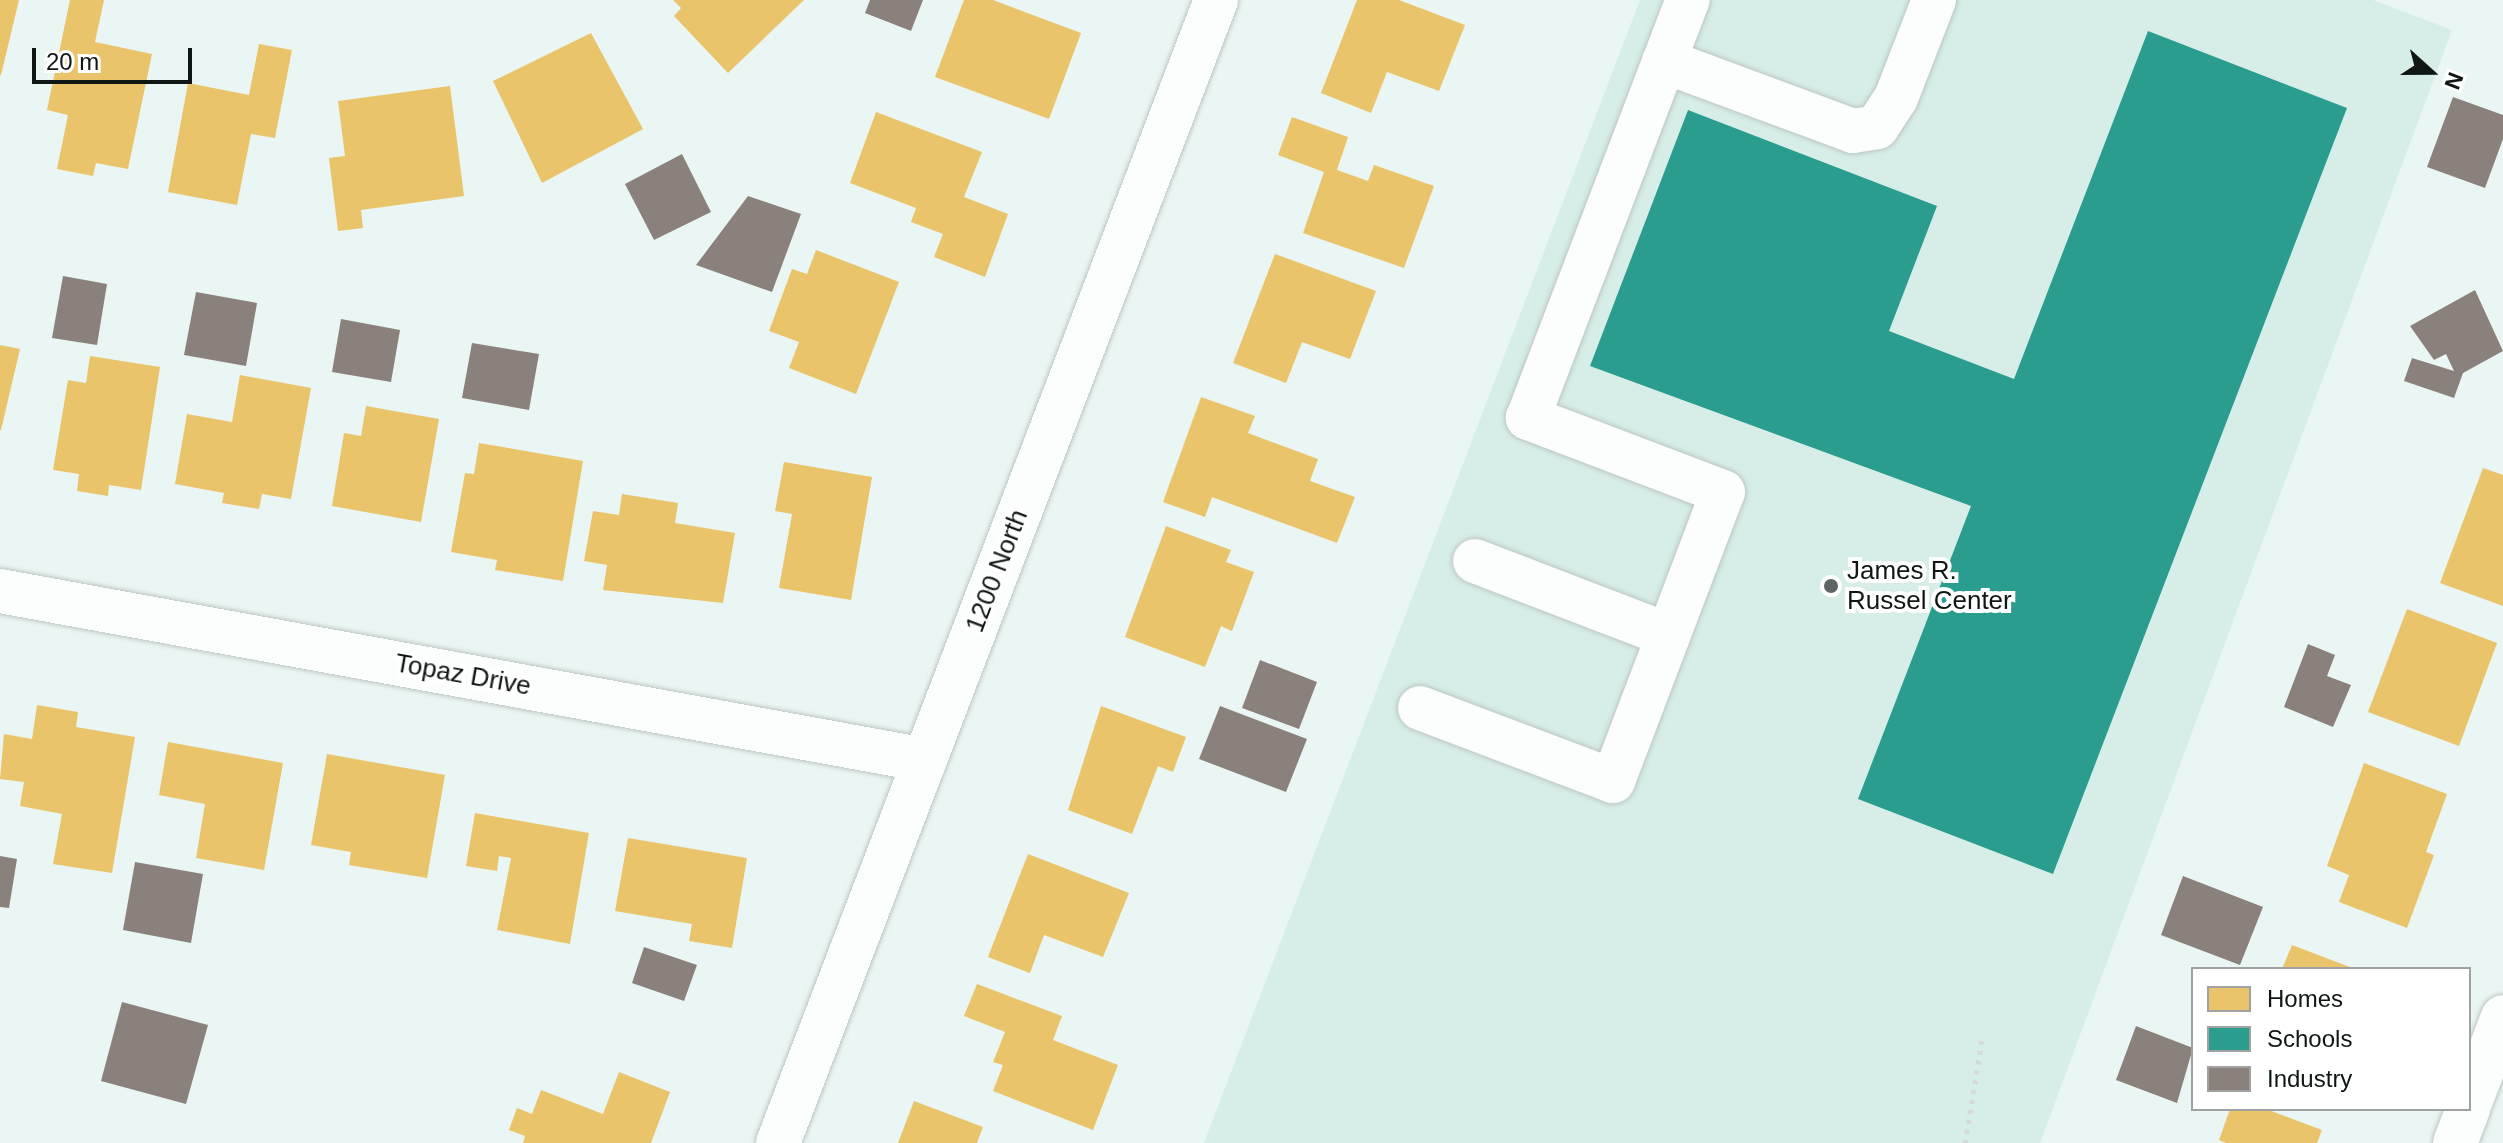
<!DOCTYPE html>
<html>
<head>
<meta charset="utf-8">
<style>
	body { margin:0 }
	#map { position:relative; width:2503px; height:1143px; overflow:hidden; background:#eaf6f3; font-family:Helvetica,sans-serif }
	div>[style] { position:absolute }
	.built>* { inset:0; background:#d7ede7 }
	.homes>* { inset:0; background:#e9c46a }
	.schools>* { inset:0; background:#2a9d8f }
	.industry>* { inset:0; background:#8a817c }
	.path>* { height:5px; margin-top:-2.5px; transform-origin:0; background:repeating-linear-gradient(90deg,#d5d9d8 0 4px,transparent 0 10px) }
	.roads { filter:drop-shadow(0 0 2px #bcc6c3) drop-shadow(0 0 2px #bcc6c3) }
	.minor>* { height:44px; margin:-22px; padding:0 22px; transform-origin:22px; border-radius:22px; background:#fcfefd }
	.dots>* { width:22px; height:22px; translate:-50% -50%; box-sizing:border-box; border:4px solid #fff; border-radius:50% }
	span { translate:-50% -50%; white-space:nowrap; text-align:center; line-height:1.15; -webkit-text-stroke:8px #fff; paint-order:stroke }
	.street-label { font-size:26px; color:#0f1715 }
	.poi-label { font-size:26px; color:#0f1715 }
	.left { translate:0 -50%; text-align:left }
	.legend { position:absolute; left:2191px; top:967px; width:280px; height:144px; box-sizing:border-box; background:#fff; border:2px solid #9fa2a1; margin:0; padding:10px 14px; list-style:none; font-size:24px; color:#0f1715 }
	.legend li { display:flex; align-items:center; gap:16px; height:40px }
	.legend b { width:40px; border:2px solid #9fa2a1 }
	.north { position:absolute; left:2391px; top:32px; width:80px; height:80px; -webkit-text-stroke:6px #fff; paint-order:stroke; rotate:111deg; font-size:22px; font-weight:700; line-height:32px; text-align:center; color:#0f1715 }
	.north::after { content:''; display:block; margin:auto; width:28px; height:36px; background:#0f1715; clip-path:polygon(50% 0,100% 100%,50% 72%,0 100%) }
	.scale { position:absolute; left:32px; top:48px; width:160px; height:36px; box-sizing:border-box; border:4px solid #0f1715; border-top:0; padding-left:10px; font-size:24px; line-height:28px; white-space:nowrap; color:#0f1715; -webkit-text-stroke:6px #fff; paint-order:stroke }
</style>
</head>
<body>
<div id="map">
	<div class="built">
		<i style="clip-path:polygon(1640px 0,2373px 0,2452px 30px,2040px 1143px,1204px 1143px)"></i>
	</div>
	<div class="homes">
		<i style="clip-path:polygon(0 0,19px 0,1px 75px,0 75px)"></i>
		<i style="clip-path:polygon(70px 0,104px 0,95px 42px,152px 54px,128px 169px,96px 163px,93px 176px,57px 169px,68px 115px,47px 110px)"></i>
		<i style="clip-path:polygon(673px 0,804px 0,728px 73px,674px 16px,681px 8px)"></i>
		<i style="clip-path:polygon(964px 0,993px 0,1081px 33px,1049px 119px,935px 77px)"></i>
		<i style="clip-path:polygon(1357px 0,1399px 0,1465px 25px,1439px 91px,1387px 72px,1371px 113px,1321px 93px)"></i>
		<i style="clip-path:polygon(591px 33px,643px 129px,542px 183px,493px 81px)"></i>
		<i style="clip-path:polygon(259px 44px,292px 50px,275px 138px,251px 134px,237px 205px,168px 192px,188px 83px,249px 95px)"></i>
		<i style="clip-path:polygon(450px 86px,464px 196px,361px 210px,363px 228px,338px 231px,329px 158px,345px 156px,338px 101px)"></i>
		<i style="clip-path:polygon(876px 112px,982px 152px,964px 197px,1008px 214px,985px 277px,934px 257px,943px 234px,911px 222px,916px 208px,850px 183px)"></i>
		<i style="clip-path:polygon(1292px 117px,1348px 137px,1337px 170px,1368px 181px,1374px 165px,1434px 186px,1404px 268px,1303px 233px,1324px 172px,1278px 155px)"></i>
		<i style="clip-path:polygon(816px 250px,899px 282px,856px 394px,789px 368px,799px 342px,769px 331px,792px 269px,807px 274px)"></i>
		<i style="clip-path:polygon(1275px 254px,1376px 291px,1350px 359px,1302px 342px,1286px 383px,1233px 363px)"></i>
		<i style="clip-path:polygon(0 345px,20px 349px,1px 430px,0 430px)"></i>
		<i style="clip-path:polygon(90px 356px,160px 367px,141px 490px,109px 485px,108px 496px,77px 491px,79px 474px,53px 470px,68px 380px,86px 383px)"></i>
		<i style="clip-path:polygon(240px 375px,311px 388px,291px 499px,262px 494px,259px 509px,222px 503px,224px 493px,175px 484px,187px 414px,232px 422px)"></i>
		<i style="clip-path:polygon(1201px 397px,1255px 416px,1248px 433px,1318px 459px,1310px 481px,1355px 497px,1337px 543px,1212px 497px,1205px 517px,1163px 502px)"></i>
		<i style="clip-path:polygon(366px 406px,439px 419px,421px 522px,332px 506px,344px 433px,361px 436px)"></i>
		<i style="clip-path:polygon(479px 443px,583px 461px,563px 581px,495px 570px,497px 560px,451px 552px,465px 473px,474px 474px)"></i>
		<i style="clip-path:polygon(784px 462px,872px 477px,851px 600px,779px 588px,792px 514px,775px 511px)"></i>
		<i style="clip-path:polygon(2483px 468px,2503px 475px,2503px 606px,2440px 583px)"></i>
		<i style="clip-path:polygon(622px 494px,678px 503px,675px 523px,735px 533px,723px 603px,603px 590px,607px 565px,584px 561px,593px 511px,619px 515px)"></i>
		<i style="clip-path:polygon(1166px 526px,1231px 550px,1226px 562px,1254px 572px,1232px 631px,1221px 626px,1205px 667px,1125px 637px)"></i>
		<i style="clip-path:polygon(2407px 609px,2497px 643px,2459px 746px,2368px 712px)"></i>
		<i style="clip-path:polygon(37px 705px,78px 712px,76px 727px,135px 737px,112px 873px,53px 864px,62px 814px,20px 806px,24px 782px,0 779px,4px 734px,32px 739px)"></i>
		<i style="clip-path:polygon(1101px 706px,1186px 737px,1173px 772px,1158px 766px,1132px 834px,1068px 810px)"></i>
		<i style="clip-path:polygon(168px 742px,283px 763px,264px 870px,196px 858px,205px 804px,159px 795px)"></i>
		<i style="clip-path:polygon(327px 754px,445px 775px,427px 878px,349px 865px,351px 852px,311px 845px)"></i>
		<i style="clip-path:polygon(2364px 763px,2447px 794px,2426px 852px,2434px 855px,2407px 928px,2339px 902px,2349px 875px,2327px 866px)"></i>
		<i style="clip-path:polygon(475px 813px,589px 833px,570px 944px,497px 930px,511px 858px,499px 856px,497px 871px,466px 866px)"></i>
		<i style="clip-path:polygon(628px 838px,747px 858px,732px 948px,689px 941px,692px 924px,615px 911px)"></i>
		<i style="clip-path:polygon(1028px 854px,1129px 893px,1103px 957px,1044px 935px,1030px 973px,988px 957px)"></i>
		<i style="clip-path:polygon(2292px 945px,2355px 969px,2282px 969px)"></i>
		<i style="clip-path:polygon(977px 984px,1062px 1016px,1053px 1040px,1118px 1065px,1093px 1130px,993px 1091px,1003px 1065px,993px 1062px,1005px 1032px,964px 1016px)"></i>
		<i style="clip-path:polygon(619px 1072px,670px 1092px,651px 1143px,523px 1143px,525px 1136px,509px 1130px,517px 1108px,532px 1114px,541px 1090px,603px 1114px)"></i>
		<i style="clip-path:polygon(914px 1101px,983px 1127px,977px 1143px,898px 1143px)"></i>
		<i style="clip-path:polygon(2230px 1109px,2266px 1109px,2322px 1130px,2317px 1143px,2226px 1143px,2219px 1140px)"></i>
	</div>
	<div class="schools">
		<i style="clip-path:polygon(2148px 31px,2347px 108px,2053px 874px,1858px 799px,1971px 506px,1590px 366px,1688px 110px,1937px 206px,1889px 331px,2014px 379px)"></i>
	</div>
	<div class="industry">
		<i style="clip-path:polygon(870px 0,923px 0,911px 31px,865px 13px)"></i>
		<i style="clip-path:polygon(2453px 97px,2503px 115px,2503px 139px,2485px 188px,2427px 167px)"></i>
		<i style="clip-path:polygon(682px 154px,711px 212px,654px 240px,625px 184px)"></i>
		<i style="clip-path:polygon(748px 196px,801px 214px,772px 292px,696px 265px)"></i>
		<i style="clip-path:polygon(63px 276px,107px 284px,97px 345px,52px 338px)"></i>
		<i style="clip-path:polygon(2475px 290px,2503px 351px,2463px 373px,2454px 398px,2404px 381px,2412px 358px,2454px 371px,2446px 354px,2434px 360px,2410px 326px)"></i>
		<i style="clip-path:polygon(196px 292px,257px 303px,246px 366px,184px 355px)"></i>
		<i style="clip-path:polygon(341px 319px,400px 330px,391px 382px,332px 372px)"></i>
		<i style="clip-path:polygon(472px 343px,539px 354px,529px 410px,462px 398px)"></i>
		<i style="clip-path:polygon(2308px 644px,2335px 655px,2327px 676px,2351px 685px,2333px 727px,2284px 707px)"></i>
		<i style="clip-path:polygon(1260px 660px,1317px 682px,1299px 729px,1242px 708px)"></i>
		<i style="clip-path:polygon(1220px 706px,1307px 739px,1286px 792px,1199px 759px)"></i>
		<i style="clip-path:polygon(0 856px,17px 859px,9px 908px,0 907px)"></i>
		<i style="clip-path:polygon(135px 862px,203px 874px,191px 943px,123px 930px)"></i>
		<i style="clip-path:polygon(2183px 876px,2263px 907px,2240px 965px,2161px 935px)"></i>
		<i style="clip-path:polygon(644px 947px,697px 965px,684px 1001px,632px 983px)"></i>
		<i style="clip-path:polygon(122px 1002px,208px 1025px,186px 1104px,101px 1081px)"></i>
		<i style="clip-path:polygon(2136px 1026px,2193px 1048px,2177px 1103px,2116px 1080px)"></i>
	</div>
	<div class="path">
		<i style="left:1965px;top:1143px;width:105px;rotate:-80.7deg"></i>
	</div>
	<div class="roads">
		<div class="minor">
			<i style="left:1664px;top:61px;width:202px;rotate:20.3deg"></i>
			<i style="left:1853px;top:131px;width:24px;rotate:-9deg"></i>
			<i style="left:1877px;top:127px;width:35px;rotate:-57deg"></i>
			<i style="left:1896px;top:98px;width:105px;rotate:-68.8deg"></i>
			<i style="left:1475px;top:561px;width:207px;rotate:21deg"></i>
			<i style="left:0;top:591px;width:940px;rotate:10.35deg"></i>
			<i style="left:1420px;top:708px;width:206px;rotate:20.7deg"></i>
			<i style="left:1613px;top:781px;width:309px;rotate:-69.2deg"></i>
			<i style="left:1723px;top:492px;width:209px;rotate:-159.2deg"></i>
			<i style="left:1528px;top:418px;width:448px;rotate:-69.1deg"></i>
			<i style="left:2469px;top:1105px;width:94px;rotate:-68.9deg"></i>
			<i style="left:778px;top:1143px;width:1224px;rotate:-69.03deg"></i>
			<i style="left:2455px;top:1143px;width:36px;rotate:-69deg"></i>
		</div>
	</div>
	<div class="dots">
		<i style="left:1831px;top:586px;background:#5c6563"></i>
	</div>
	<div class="street-label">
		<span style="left:997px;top:571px;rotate:-69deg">1200 North</span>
		<span style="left:463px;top:675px;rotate:10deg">Topaz Drive</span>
	</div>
	<div class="poi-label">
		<span class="left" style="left:1847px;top:586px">James R.<br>Russel Center</span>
	</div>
	<ul class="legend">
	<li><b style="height:22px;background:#e9c46a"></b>Homes</li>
	<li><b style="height:22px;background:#2a9d8f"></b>Schools</li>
	<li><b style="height:22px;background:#8a817c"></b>Industry</li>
	</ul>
	<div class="north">N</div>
	<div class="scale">20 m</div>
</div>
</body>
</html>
